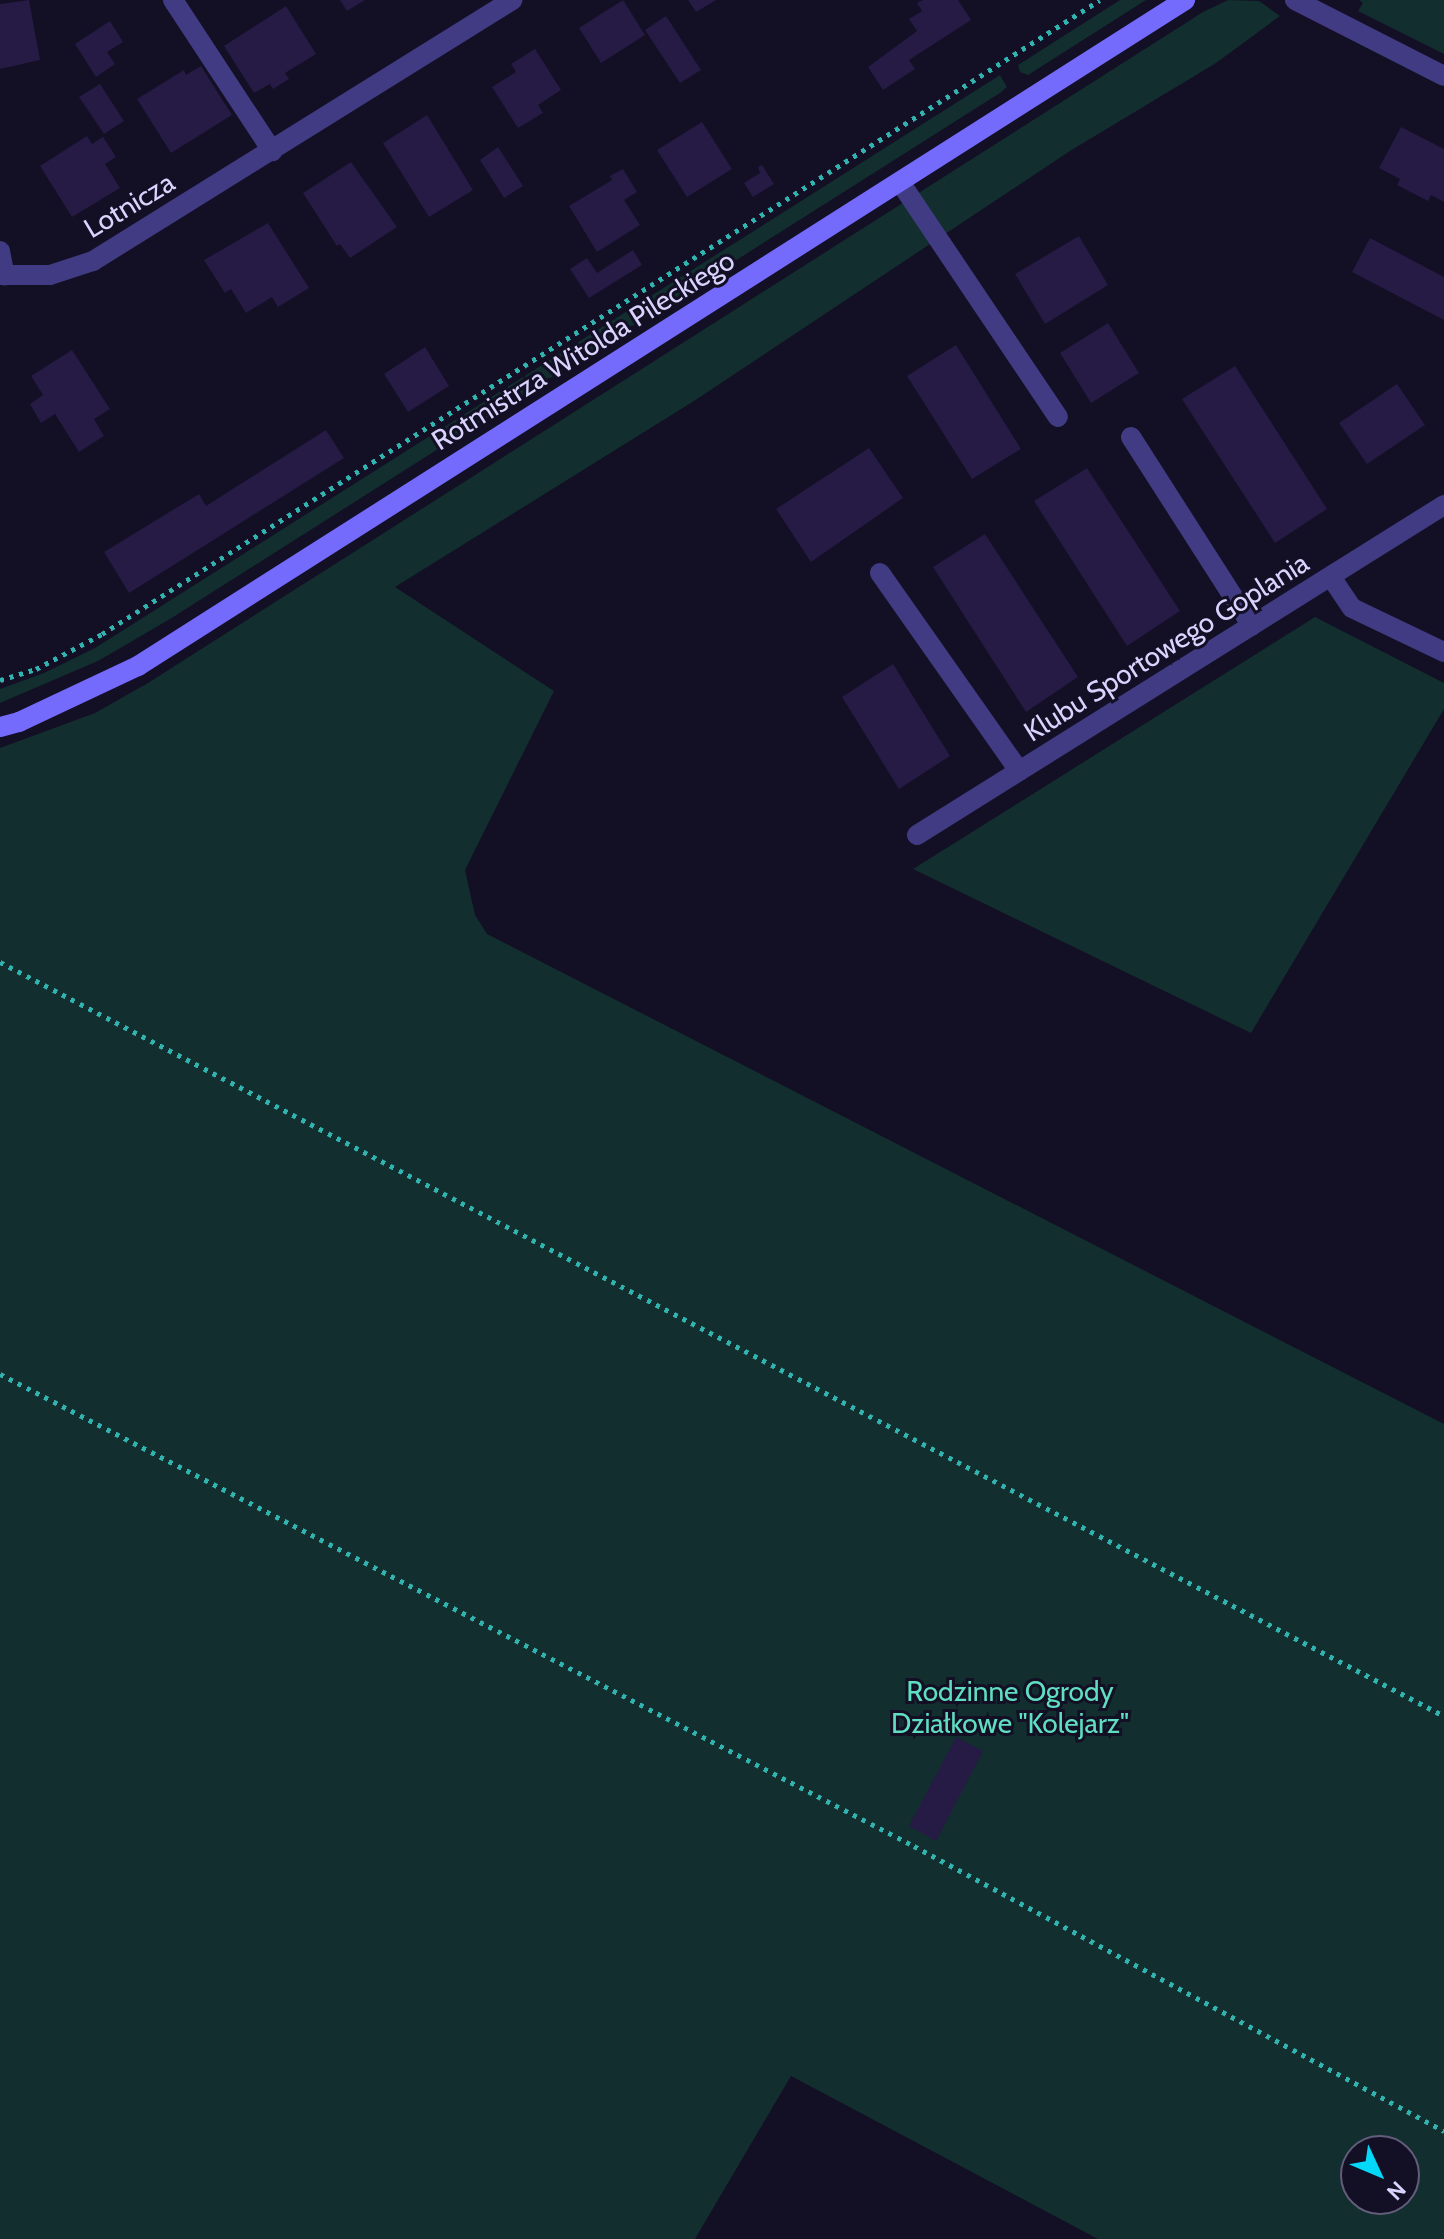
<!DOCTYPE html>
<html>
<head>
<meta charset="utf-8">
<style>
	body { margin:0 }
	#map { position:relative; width:1444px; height:2239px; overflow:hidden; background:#130f24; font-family:Cabin,sans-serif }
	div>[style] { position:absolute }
	.green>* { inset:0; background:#122e2e }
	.building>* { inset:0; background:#251b45 }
	.path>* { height:5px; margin-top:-2.5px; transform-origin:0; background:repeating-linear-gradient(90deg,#31b4b0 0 4px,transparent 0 10px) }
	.street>* { height:20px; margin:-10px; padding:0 10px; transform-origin:10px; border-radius:10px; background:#403b82 }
	.secondary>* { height:20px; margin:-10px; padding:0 10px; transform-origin:10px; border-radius:10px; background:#746bfd }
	span { translate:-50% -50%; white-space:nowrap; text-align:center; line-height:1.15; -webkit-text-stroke:6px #130f24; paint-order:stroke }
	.street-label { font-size:28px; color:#d9d3fe }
	.park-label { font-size:28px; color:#5fdec2 }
	.north { position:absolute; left:1340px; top:2135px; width:80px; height:80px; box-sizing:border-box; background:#130f24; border:2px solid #625d7b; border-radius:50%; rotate:134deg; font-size:22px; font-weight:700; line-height:32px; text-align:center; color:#d9d3fe }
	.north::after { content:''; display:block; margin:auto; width:28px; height:36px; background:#04d8f9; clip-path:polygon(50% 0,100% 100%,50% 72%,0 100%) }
</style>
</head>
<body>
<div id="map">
	<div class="green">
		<i style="clip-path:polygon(1120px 0,1146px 0,1028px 75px,1020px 72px,1018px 65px)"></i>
		<i style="clip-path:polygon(evenodd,1228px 0,1259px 1px,1280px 16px,1216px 63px,1070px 151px,694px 401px,395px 587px,554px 691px,465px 870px,475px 915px,487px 934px,1444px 1424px,1444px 2239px,1098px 2239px,791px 2076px,695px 2239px,0 2239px,0 748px,95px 713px,148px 683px,1203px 12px,1228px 0,1356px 2151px,1404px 2151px,1404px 2199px,1356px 2199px,1356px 2151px)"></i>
		<i style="clip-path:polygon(1359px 0,1444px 0,1444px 54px,1358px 11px,1363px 3px)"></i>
		<i style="clip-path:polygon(1000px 75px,1007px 87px,1000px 93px,170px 619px,98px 661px,0 703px,0 689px,44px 673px,95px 648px)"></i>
		<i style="clip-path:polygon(1315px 617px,1444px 683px,1444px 709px,1251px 1033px,913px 869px)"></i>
	</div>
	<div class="building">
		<i style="clip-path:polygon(29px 0,40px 60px,0 69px,0 4px)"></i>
		<i style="clip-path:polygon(340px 0,365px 0,347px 11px)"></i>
		<i style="clip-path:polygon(623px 0,645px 35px,601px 63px,579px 28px)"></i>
		<i style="clip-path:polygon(688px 0,716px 0,696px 12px)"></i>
		<i style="clip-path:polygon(923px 0,958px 0,971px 20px,909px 60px,915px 69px,883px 90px,868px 67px,917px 31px,909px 19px,922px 11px,917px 3px)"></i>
		<i style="clip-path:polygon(286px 6px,316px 54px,285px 73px,289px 79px,273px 89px,270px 84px,254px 93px,224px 46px)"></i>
		<i style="clip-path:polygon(666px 16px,701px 70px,680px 83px,645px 30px)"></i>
		<i style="clip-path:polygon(110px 21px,123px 42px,107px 52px,115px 64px,96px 77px,75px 44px)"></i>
		<i style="clip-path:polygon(535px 49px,561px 90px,538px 105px,543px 113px,518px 128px,492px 87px,516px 72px,511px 64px)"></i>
		<i style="clip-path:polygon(201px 66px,232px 115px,171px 153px,137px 99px,184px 70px,186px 75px)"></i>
		<i style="clip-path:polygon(100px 84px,124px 121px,104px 134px,79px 97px)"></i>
		<i style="clip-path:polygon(427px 115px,473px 190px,429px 217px,383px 143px)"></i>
		<i style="clip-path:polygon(702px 122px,732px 169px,687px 197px,657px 150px)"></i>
		<i style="clip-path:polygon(1401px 127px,1444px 149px,1444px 202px,1431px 195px,1428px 201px,1397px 185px,1400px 179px,1379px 168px)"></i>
		<i style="clip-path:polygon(87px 136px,92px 144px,103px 137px,116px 157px,105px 164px,120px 188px,72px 217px,40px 166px)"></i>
		<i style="clip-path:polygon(498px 147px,523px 186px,504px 198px,480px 160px)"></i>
		<i style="clip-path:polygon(351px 162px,397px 227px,350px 258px,340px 244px,337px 246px,303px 193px)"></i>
		<i style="clip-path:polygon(762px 165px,774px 184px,753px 197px,744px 183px,760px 173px,758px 167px)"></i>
		<i style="clip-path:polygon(623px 169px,637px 192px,624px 200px,640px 225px,597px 252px,569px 206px,612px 180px,610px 176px)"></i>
		<i style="clip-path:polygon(268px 223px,309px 288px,278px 307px,272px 297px,246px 313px,231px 289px,225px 293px,204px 260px)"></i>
		<i style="clip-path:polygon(1079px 236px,1108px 285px,1045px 324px,1015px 274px)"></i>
		<i style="clip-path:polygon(1370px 238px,1444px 277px,1444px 320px,1352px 272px)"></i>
		<i style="clip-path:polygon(633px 250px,642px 265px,589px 298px,570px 269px,587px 258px,597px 273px)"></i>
		<i style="clip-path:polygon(1108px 323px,1139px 373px,1091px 403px,1060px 353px)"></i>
		<i style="clip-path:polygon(956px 345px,1021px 449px,972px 479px,907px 376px)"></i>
		<i style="clip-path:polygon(425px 347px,449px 386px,408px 412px,384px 374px)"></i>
		<i style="clip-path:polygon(72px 350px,110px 409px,94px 419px,104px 436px,79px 452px,55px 414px,41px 423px,30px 404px,43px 395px,31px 376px)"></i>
		<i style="clip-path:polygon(1235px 366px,1327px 509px,1275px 543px,1182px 399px)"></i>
		<i style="clip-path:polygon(1397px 384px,1425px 425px,1367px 464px,1339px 423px)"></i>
		<i style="clip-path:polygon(326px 430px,344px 458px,129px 593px,104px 552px,199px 494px,206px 506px)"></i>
		<i style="clip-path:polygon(869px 448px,903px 498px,811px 562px,776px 509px)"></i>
		<i style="clip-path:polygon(1087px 468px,1180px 611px,1127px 646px,1034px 501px)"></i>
		<i style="clip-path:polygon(985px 534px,1078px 677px,1026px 712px,933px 567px)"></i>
		<i style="clip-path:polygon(893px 664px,950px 756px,899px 789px,842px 697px)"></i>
		<i style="clip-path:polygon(956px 1737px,983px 1751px,936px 1841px,909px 1826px)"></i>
	</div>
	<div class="path">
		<i style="left:0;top:680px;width:38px;rotate:-17deg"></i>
		<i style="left:36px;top:669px;width:75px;rotate:-27.9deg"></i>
		<i style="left:102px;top:634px;width:1182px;rotate:-32.43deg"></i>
		<i style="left:0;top:962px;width:1629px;rotate:27.57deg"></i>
		<i style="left:0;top:1374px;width:1029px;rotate:27.31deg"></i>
		<i style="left:914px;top:1846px;width:602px;rotate:28.27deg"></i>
	</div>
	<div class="street">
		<i style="left:173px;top:0;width:181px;rotate:56.7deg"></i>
		<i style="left:1295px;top:0;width:167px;rotate:27deg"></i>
		<i style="left:900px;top:182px;width:283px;rotate:56.1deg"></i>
		<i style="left:0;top:251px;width:25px;rotate:79deg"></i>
		<i style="left:0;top:275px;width:50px"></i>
		<i style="left:50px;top:275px;width:45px;rotate:-18deg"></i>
		<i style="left:93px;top:261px;width:494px;rotate:-31.9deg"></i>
		<i style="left:1131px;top:437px;width:224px;rotate:57.4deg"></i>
		<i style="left:880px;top:573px;width:242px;rotate:54.9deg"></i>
		<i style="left:1331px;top:577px;width:37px;rotate:56deg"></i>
		<i style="left:1352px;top:608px;width:102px;rotate:25.6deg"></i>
		<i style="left:917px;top:835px;width:622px;rotate:-32.05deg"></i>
	</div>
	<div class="secondary">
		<i style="left:0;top:727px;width:20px;rotate:-15deg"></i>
		<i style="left:19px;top:722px;width:132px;rotate:-25.2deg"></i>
		<i style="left:138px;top:666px;width:1241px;rotate:-32.46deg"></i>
	</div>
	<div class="street-label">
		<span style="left:129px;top:205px;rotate:-31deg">Lotnicza</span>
		<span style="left:583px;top:350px;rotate:-32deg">Rotmistrza Witolda Pileckiego</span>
		<span style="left:1166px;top:647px;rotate:-32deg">Klubu Sportowego Goplania</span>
	</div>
	<div class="park-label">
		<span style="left:1010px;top:1707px">Rodzinne Ogrody<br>Działkowe "Kolejarz"</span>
	</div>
	<div class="north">N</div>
</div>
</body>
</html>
